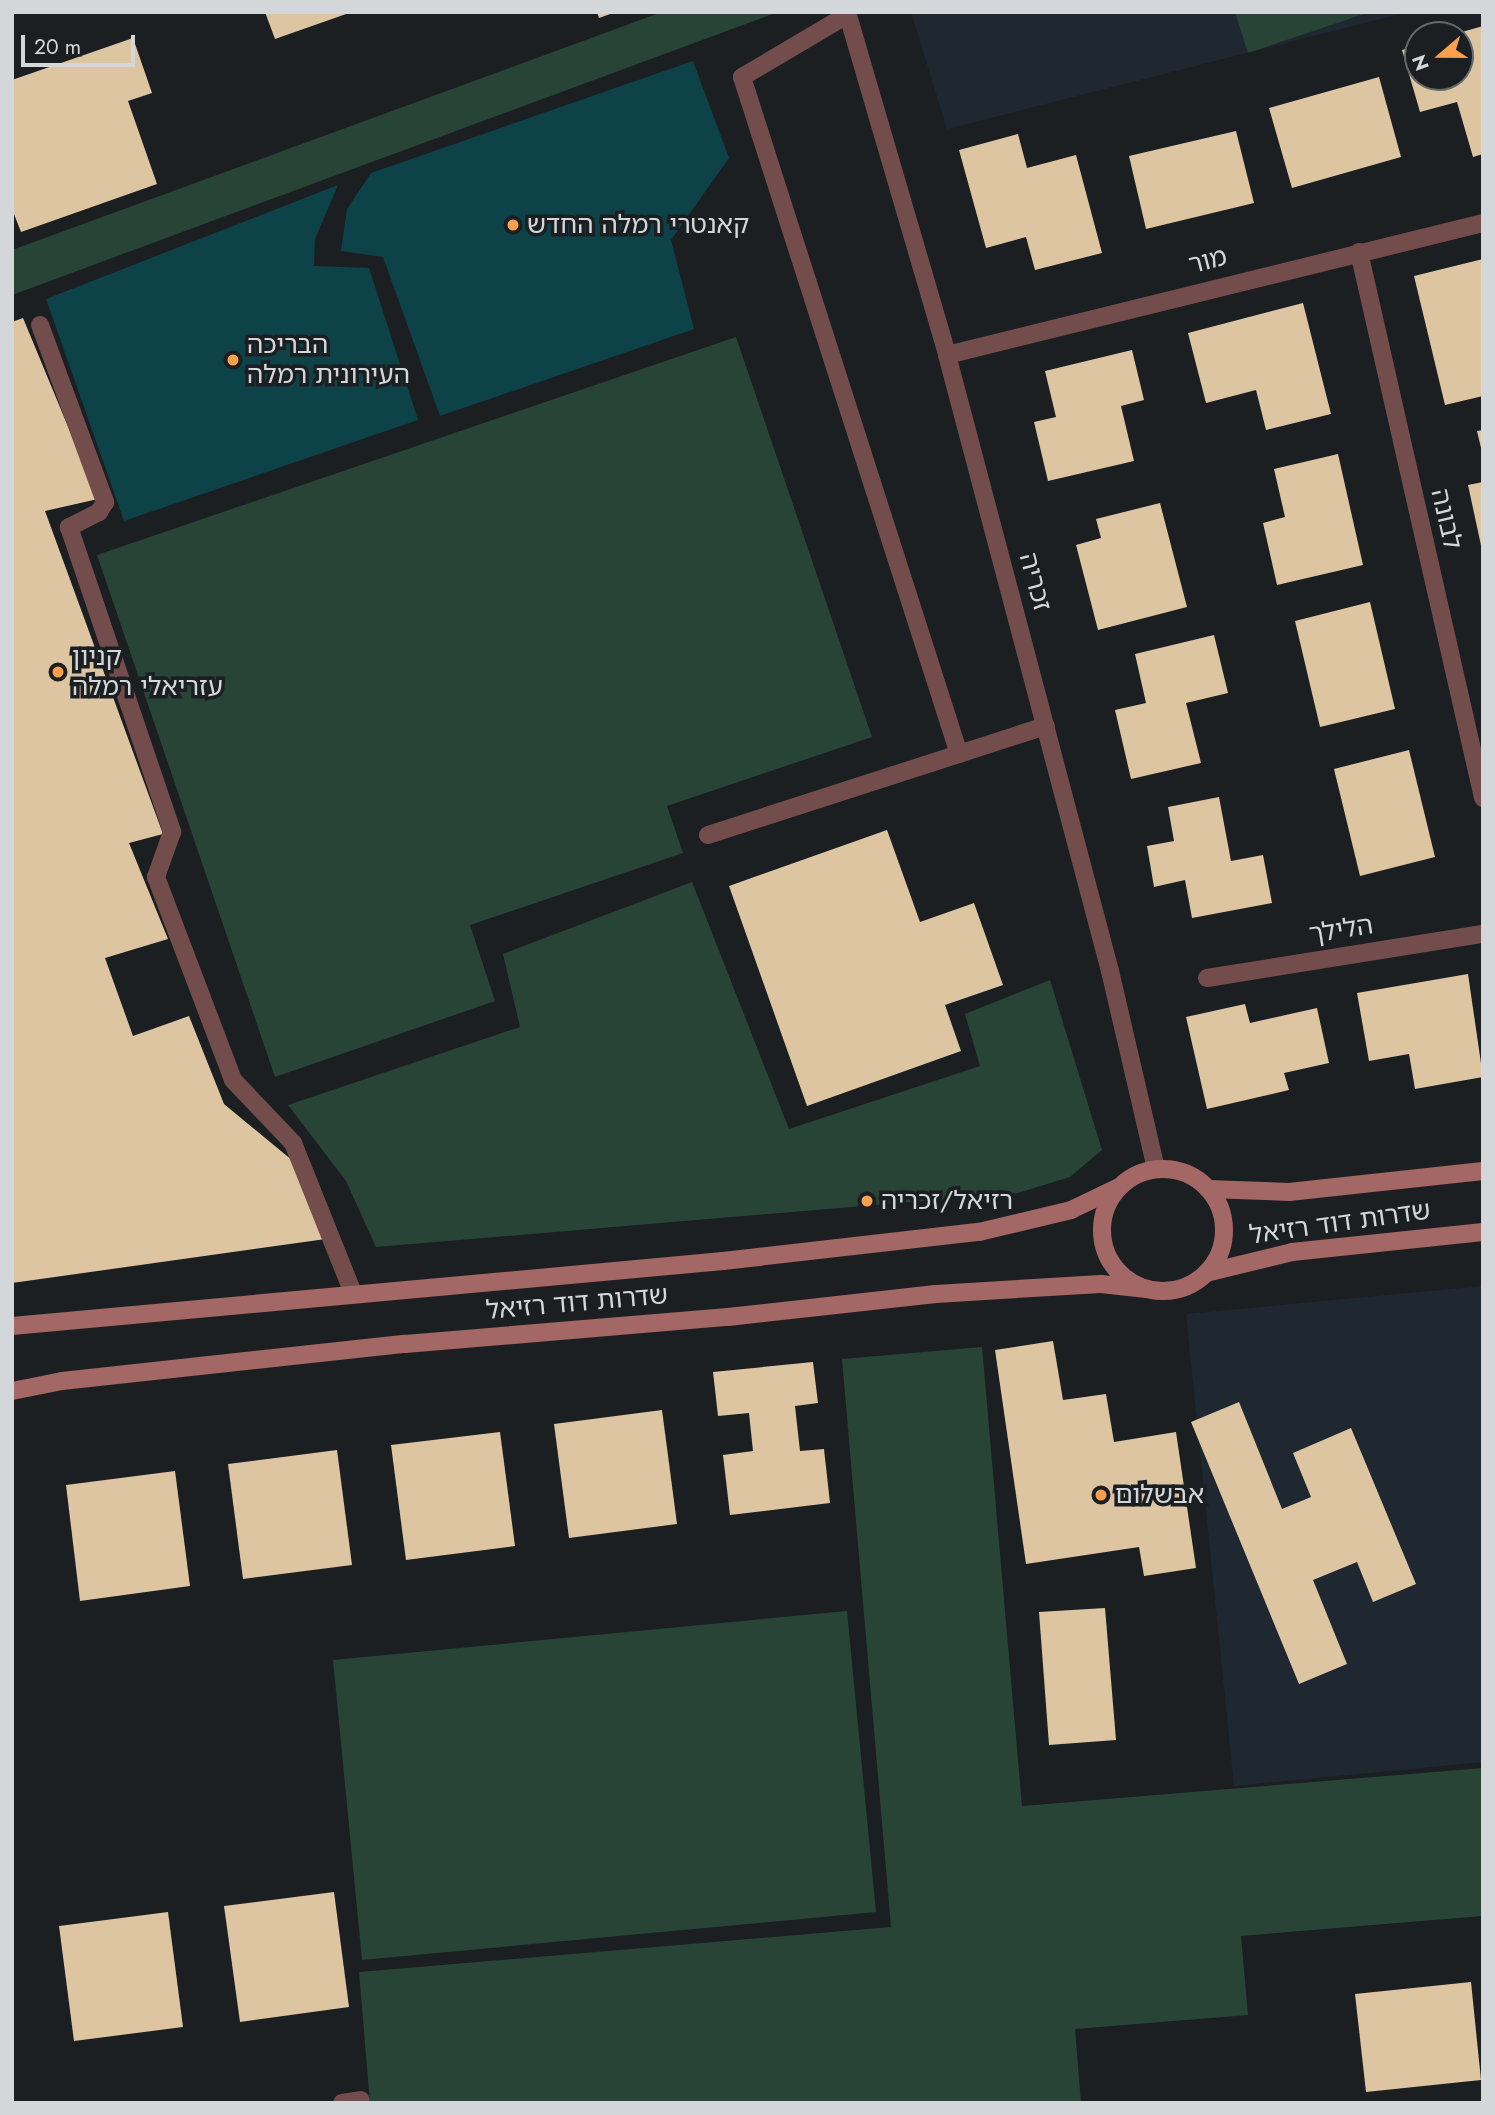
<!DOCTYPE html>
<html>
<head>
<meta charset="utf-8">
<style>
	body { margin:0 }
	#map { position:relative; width:1495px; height:2115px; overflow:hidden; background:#1b1f22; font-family:Jost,"Noto Sans Hebrew",sans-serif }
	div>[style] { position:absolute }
	.built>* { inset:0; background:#1f2830 }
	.green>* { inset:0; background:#274437 }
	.water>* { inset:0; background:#0d4248 }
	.building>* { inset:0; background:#ddc5a2 }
	.lane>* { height:18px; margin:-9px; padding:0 9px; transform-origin:9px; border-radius:9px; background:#734d4c }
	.street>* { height:18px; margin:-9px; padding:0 9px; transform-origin:9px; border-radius:9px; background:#734d4c }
	.secondary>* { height:18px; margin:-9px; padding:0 9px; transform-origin:9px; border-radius:9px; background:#a36765 }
	.secondary>.ring { margin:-9px; padding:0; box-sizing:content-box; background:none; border:18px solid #a36765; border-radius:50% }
	.dots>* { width:19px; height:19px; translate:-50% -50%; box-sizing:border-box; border:4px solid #1b1f22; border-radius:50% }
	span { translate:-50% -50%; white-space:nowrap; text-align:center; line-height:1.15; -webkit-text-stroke:7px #1b1f22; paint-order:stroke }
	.poi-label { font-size:26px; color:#d4d7d9 }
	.left { translate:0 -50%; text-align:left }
	.street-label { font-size:26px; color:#d4d7d9 }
	.frame { position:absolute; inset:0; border:14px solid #d4d7d9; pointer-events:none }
	.north { position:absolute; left:1404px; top:21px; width:70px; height:70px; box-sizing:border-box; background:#1b1f22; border:2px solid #65696b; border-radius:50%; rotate:250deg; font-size:19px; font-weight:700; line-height:28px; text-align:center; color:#d4d7d9 }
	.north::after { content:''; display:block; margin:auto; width:24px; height:32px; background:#fa9f4e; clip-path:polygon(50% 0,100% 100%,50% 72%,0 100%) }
	.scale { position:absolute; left:21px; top:35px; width:114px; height:32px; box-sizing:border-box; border:4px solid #d4d7d9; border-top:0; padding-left:9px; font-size:21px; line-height:24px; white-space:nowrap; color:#d4d7d9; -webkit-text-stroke:5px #1b1f22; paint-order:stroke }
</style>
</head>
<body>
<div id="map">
	<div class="built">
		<i style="clip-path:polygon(911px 12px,1408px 12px,947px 129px)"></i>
		<i style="clip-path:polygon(1483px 1286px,1483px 1762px,1234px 1786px,1186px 1314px)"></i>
	</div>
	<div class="green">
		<i style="clip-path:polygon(662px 12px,778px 12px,12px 295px,12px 250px)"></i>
		<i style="clip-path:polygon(1235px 12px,1370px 12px,1248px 53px)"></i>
		<i style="clip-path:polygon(736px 337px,872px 737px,667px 806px,683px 853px,470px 925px,495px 1001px,275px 1077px,97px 555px)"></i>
		<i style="clip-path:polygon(692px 882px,789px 1129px,980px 1066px,965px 1014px,1050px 980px,1102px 1150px,1070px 1177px,1018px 1193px,376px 1247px,346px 1181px,288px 1105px,520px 1027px,503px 954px)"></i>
		<i style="clip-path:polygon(982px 1347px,1022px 1806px,1483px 1768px,1483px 1916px,1241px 1936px,1248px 2015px,1075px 2029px,1081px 2103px,370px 2103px,359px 1972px,891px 1927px,842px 1359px)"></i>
		<i style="clip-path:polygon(847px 1611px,876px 1912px,362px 1960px,333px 1660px)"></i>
	</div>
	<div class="water">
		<i style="clip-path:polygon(693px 61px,729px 158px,671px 240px,694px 329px,440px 416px,383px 257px,341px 251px,347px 209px,371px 173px)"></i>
		<i style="clip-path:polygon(338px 185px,315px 239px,314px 266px,369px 268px,418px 420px,124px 521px,46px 299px)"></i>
	</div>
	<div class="building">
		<i style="clip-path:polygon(265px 12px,349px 12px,349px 13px,275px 39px)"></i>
		<i style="clip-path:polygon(597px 12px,613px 12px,613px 13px,599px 18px)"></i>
		<i style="clip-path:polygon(1483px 26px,1483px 154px,1473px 157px,1457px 102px,1420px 112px,1402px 50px,1418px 45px,1418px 77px,1460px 77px,1460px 35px,1455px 34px)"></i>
		<i style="clip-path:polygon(133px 38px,152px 93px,128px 101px,157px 184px,21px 232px,12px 209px,12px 80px)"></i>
		<i style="clip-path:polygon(1379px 77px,1401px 157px,1292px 188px,1269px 108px)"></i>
		<i style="clip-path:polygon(1236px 131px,1254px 203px,1146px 229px,1129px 156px)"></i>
		<i style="clip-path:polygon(1018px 134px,1027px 168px,1076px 155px,1102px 253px,1035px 270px,1026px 237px,986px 248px,959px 150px)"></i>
		<i style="clip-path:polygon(1483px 259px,1483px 396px,1445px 405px,1414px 276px)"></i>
		<i style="clip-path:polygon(1303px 303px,1331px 414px,1266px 430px,1256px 390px,1206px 403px,1188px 333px)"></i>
		<i style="clip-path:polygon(23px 318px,98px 499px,45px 511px,163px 834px,129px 843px,168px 939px,105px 958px,133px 1036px,189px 1016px,224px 1104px,304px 1170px,340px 1237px,12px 1283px,12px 322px)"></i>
		<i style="clip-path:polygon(1132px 350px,1144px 400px,1121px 406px,1134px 461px,1048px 481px,1034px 422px,1056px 417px,1045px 371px)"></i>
		<i style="clip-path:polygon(1483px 430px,1483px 452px,1482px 452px,1477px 431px)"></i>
		<i style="clip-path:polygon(1338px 454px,1363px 565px,1277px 585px,1263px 523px,1285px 517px,1274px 469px)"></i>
		<i style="clip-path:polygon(1483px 482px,1483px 550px,1482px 550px,1468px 485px)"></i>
		<i style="clip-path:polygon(1160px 503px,1187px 607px,1098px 630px,1076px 545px,1101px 538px,1096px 519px)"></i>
		<i style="clip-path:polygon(1370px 602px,1395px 709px,1320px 727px,1295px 621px)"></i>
		<i style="clip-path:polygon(1214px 635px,1228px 693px,1186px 703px,1201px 763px,1131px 779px,1115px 710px,1146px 703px,1135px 654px)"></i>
		<i style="clip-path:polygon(1409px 750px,1435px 857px,1360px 876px,1334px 769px)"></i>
		<i style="clip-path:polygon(1219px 797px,1231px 861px,1263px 855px,1272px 903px,1192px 918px,1185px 880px,1154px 887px,1147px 846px,1174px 841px,1168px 807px)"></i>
		<i style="clip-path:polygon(887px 830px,920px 922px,974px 903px,1003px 985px,945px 1005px,961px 1051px,807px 1106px,729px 886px)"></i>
		<i style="clip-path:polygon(1468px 974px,1483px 1077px,1415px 1089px,1409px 1054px,1369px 1061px,1357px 993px)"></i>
		<i style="clip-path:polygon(1245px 1004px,1250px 1023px,1317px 1008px,1329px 1063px,1284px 1073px,1289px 1090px,1207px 1109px,1186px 1017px)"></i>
		<i style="clip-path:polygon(1053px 1341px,1063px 1400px,1106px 1394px,1114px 1442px,1176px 1432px,1196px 1568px,1144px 1576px,1139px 1547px,1026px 1564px,995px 1350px)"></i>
		<i style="clip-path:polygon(813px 1362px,818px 1403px,795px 1406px,800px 1451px,824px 1449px,830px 1503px,730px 1515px,723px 1455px,753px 1451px,749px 1413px,718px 1416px,713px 1372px)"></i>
		<i style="clip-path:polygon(1239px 1402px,1282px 1509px,1311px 1497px,1293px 1453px,1351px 1428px,1416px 1584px,1373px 1602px,1357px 1562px,1313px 1580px,1347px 1664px,1299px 1684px,1191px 1422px)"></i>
		<i style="clip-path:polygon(662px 1410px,677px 1524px,569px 1538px,554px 1424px)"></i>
		<i style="clip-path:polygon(500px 1432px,515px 1546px,406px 1560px,391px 1445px)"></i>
		<i style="clip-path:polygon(337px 1450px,352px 1565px,243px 1579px,228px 1464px)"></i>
		<i style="clip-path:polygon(175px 1471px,190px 1586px,80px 1601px,66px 1485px)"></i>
		<i style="clip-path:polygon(1105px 1608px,1116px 1740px,1049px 1745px,1039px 1612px)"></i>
		<i style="clip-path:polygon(334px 1892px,349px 2007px,240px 2022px,224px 1906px)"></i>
		<i style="clip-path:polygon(168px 1912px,183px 2027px,74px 2041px,59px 1926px)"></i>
		<i style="clip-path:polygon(1471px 1982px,1481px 2080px,1366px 2092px,1355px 1994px)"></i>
	</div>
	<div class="lane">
		<i style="left:847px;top:15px;width:122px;rotate:149.4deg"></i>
		<i style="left:742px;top:77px;width:711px;rotate:72.23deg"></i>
		<i style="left:40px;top:325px;width:189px;rotate:69.8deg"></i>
		<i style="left:105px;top:502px;width:12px;rotate:121deg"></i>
		<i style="left:99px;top:512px;width:34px;rotate:153deg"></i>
		<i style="left:69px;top:527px;width:322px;rotate:71.3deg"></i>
		<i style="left:172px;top:832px;width:48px;rotate:109.6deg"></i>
		<i style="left:156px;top:877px;width:217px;rotate:69.2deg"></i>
		<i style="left:233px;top:1080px;width:87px;rotate:46.4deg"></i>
		<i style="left:293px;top:1143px;width:162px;rotate:68.2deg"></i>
		<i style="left:708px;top:835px;width:355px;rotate:-17.9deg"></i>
	</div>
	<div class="street">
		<i style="left:847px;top:12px;width:357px;rotate:73.7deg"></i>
		<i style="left:947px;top:355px;width:637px;rotate:75.18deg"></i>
		<i style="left:1110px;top:971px;width:203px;rotate:76.9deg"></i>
		<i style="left:1359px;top:252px;width:560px;rotate:77.2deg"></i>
		<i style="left:947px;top:355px;width:552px;rotate:-13.83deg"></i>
		<i style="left:1207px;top:978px;width:279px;rotate:-9.1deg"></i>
		<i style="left:342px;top:2103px;width:19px;rotate:-9deg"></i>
	</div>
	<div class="secondary">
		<i class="ring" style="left:1102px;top:1169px;width:104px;height:104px"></i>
		<i style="left:1208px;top:1189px;width:81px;rotate:2.1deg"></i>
		<i style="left:1289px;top:1192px;width:195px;rotate:-6.2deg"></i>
		<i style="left:1206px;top:1273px;width:89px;rotate:-13.7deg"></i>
		<i style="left:1292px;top:1252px;width:192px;rotate:-6deg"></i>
		<i style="left:12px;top:1326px;width:714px;rotate:-5.22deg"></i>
		<i style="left:723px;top:1261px;width:258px;rotate:-6.5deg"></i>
		<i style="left:979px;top:1232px;width:95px;rotate:-13.4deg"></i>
		<i style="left:1071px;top:1210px;width:53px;rotate:-25.6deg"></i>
		<i style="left:12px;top:1391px;width:51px;rotate:-11.3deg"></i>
		<i style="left:62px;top:1381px;width:345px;rotate:-6.2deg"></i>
		<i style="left:405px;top:1344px;width:324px;rotate:-4.8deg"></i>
		<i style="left:728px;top:1317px;width:209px;rotate:-6.3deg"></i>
		<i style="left:936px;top:1294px;width:165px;rotate:-3.5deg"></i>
		<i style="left:1101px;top:1284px;width:46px;rotate:6.2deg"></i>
	</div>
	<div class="dots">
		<i style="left:513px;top:225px;background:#fa9f4e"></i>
		<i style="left:233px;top:360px;background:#fa9f4e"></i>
		<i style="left:58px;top:672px;background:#fa9f4e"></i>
		<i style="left:867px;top:1201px;background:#fa9f4e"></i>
		<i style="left:1101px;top:1495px;background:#fa9f4e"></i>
	</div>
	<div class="poi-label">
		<span class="left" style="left:527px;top:225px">קאנטרי רמלה החדש</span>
		<span class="left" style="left:247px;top:360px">הבריכה<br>העירונית רמלה</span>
		<span class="left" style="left:72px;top:672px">קניון<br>עזריאלי רמלה</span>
		<span class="left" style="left:881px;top:1201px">רזיאל/זכריה</span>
		<span class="left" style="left:1115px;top:1495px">אבשלום</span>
	</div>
	<div class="street-label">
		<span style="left:1208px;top:261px;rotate:-14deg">מור</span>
		<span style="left:1446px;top:519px;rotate:77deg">לבונה</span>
		<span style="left:1035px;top:582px;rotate:75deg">זכריה</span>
		<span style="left:1341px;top:930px;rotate:-9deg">הלילך</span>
		<span style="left:1340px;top:1223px;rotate:-8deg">שדרות דוד רזיאל</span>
		<span style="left:577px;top:1303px;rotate:-5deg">שדרות דוד רזיאל</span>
	</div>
	<div class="frame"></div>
	<div class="north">N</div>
	<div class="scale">20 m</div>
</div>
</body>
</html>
